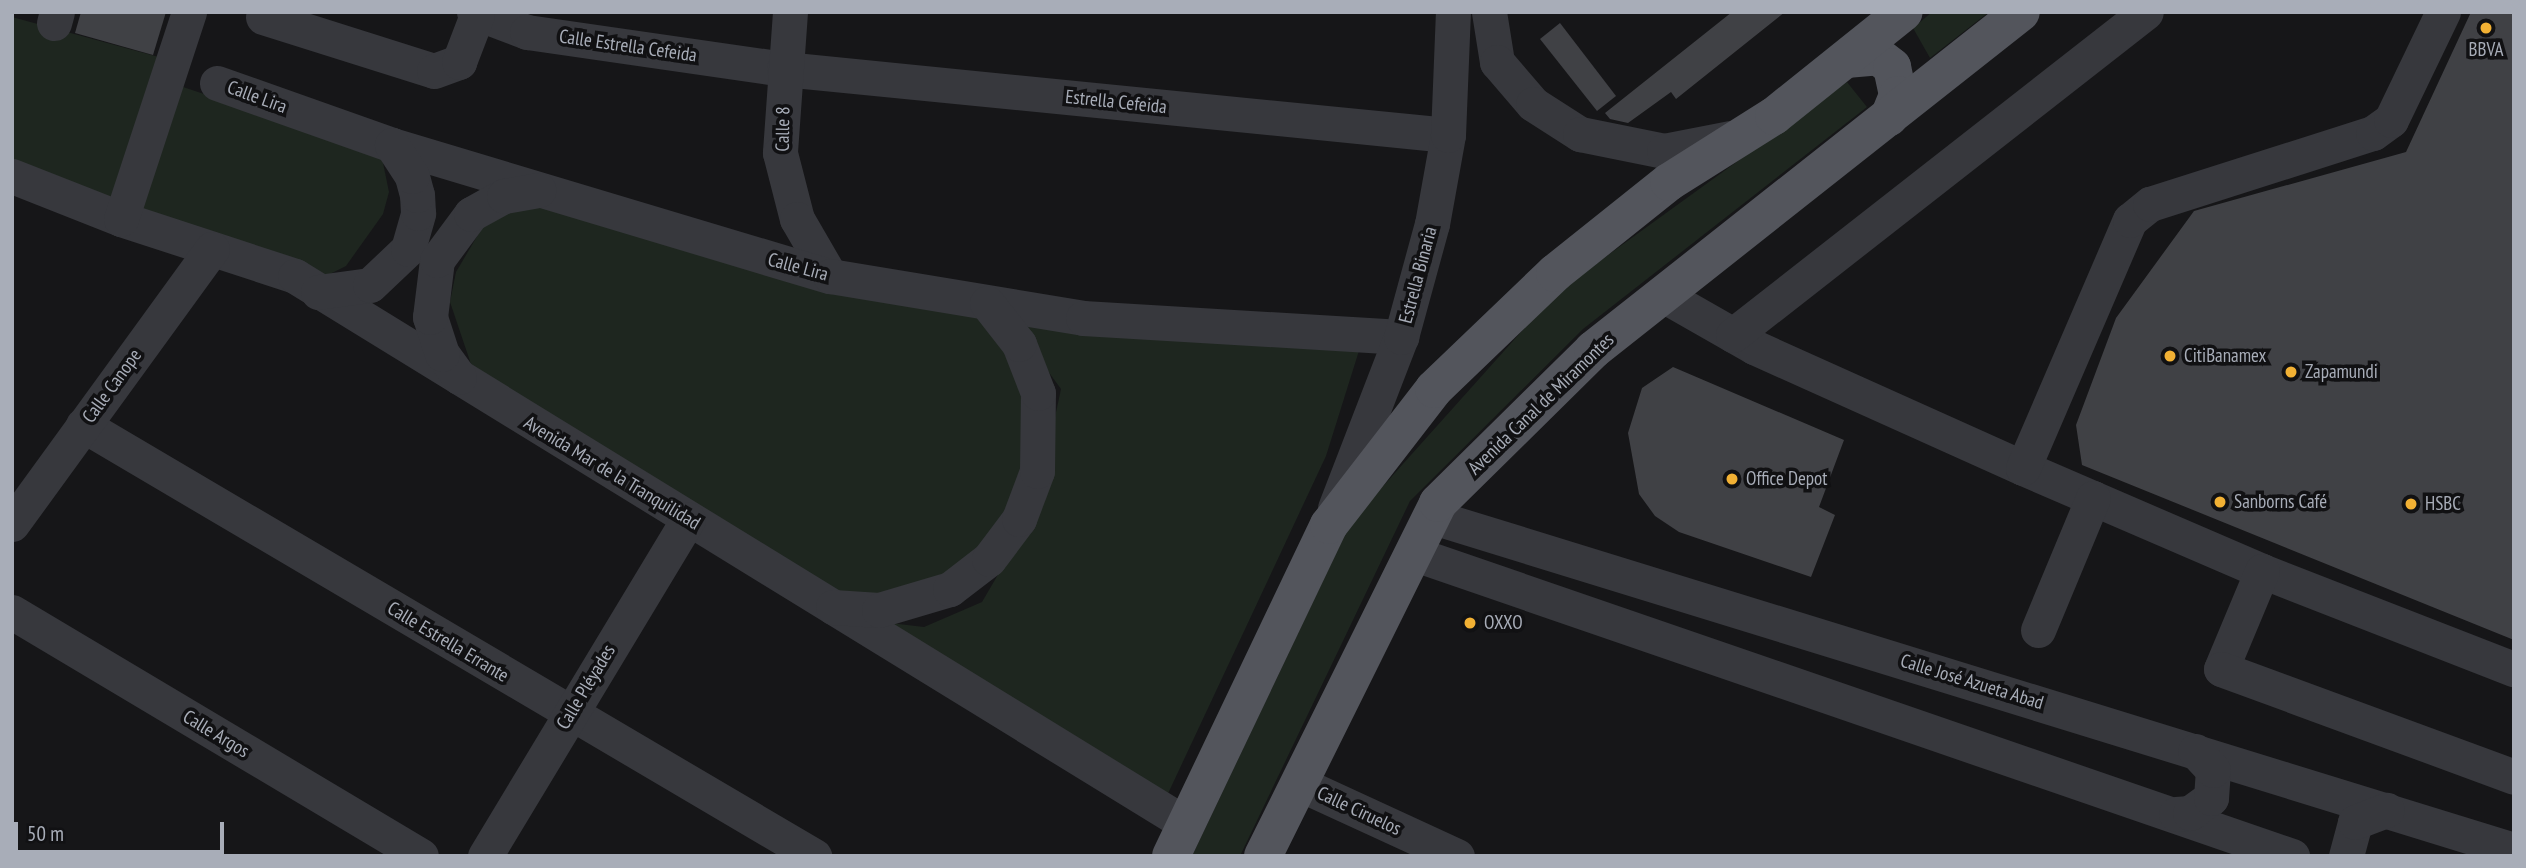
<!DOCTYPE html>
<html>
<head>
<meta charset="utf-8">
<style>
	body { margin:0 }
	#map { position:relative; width:2526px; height:868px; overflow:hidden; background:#161618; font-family:"PT Sans Narrow",sans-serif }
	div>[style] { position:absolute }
	.green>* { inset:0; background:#1e261f }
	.building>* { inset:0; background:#404145 }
	.minor>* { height:35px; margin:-17.5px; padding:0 17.5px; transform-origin:17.5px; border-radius:17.5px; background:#37383d }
	.major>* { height:38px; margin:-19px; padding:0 19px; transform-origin:19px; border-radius:19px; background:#53555c }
	.dots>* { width:19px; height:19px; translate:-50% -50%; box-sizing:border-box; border:4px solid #111113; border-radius:50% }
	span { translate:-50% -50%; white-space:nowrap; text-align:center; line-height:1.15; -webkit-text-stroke:7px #111113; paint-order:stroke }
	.street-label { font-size:19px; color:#a8adb8 }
	.poi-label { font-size:19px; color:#a8adb8 }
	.left { translate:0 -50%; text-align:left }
	.frame { position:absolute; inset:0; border:14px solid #a8adb8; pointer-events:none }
	.scale { position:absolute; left:14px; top:822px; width:210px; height:32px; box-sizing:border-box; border:4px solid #a8adb8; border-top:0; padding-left:9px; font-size:21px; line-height:24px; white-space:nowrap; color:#a8adb8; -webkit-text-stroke:5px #111113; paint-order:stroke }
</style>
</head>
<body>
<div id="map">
	<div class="green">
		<i style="clip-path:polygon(1932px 12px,1989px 12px,1930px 58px,1913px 28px)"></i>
		<i style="clip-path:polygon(12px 17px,166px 59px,114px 206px,12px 166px)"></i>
		<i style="clip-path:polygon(1847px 82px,1867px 107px,1583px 329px,1410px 501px,1240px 856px,1192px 856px,1351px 522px,1557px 292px)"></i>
		<i style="clip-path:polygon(180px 86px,381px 153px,389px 192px,383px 214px,346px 266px,318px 280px,134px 213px)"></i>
		<i style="clip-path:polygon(539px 200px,985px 318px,1033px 397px,1018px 490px,961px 593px,830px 599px,476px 379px,450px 302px,456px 272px,489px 216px)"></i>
		<i style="clip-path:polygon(1009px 318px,1363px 338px,1326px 456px,1165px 800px,865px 620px,924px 627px,982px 602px,1013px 549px,1040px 487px,1061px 389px)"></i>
	</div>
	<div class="building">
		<i style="clip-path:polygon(81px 12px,166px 12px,153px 55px,75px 33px)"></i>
		<i style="clip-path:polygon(1732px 12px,1785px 12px,1676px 99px,1671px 92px,1628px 123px,1610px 119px,1605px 113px)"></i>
		<i style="clip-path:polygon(2471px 12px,2514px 12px,2514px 640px,2082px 465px,2076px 425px,2116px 318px,2194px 211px,2406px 152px)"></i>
		<i style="clip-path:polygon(1560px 23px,1616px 96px,1597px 111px,1540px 39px)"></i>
		<i style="clip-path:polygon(1673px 367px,1844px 440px,1819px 507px,1835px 515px,1811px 577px,1679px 532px,1655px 516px,1639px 494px,1628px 433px,1642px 388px)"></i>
	</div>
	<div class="minor">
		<i style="left:474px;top:12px;width:57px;rotate:20.7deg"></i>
		<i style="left:527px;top:32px;width:260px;rotate:8.2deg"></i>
		<i style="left:784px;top:69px;width:667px;rotate:5.68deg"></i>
		<i style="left:790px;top:12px;width:141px;rotate:94.1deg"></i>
		<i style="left:780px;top:153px;width:68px;rotate:75.6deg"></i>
		<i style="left:797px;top:219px;width:66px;rotate:59.9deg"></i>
		<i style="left:1489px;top:12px;width:51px;rotate:80.9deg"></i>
		<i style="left:1497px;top:62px;width:55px;rotate:49.4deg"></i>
		<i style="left:1533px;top:104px;width:56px;rotate:32.6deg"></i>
		<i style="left:1580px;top:134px;width:86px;rotate:11.4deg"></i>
		<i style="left:1664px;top:151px;width:68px;rotate:-11deg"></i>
		<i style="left:263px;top:17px;width:179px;rotate:17.5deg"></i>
		<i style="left:434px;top:71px;width:27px;rotate:-20deg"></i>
		<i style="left:459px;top:62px;width:50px;rotate:-69deg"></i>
		<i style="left:54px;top:23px;width:11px;rotate:-75deg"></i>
		<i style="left:217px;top:83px;width:186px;rotate:19.5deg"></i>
		<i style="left:392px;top:145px;width:457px;rotate:16.7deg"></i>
		<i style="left:830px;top:276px;width:256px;rotate:9.4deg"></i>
		<i style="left:1083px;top:318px;width:319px;rotate:3.4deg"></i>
		<i style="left:12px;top:176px;width:117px;rotate:21.5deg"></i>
		<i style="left:121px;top:219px;width:183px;rotate:18.1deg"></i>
		<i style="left:295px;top:276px;width:1046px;rotate:31.59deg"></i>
		<i style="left:121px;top:219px;width:218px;rotate:-71.8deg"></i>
		<i style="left:318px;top:292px;width:52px;rotate:-7.7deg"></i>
		<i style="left:370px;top:285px;width:52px;rotate:-43.5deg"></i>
		<i style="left:408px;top:249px;width:37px;rotate:-74deg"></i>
		<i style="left:418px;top:213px;width:18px;rotate:-93deg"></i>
		<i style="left:417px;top:195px;width:20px;rotate:-105deg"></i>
		<i style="left:412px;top:176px;width:37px;rotate:-123deg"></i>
		<i style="left:1663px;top:295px;width:105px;rotate:29.7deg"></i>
		<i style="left:1754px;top:347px;width:295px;rotate:24.2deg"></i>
		<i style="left:2023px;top:468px;width:260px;rotate:23.3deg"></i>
		<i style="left:2262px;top:571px;width:270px;rotate:21.3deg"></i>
		<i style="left:1733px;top:335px;width:524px;rotate:-38.03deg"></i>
		<i style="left:459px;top:377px;width:29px;rotate:-126deg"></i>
		<i style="left:442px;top:354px;width:39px;rotate:-108deg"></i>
		<i style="left:430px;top:317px;width:57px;rotate:-83deg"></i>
		<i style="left:437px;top:260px;width:57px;rotate:-53.5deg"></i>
		<i style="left:471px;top:214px;width:38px;rotate:-29deg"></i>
		<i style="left:504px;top:196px;width:35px;rotate:-10deg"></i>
		<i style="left:83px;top:425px;width:849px;rotate:30.52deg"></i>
		<i style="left:2023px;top:468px;width:270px;rotate:-66.7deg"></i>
		<i style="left:2130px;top:220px;width:26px;rotate:-39deg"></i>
		<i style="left:2150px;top:204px;width:234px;rotate:-17.7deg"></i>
		<i style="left:2373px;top:133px;width:22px;rotate:-36deg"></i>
		<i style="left:2391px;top:120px;width:120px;rotate:-64.3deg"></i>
		<i style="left:1335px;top:508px;width:183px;rotate:-68.9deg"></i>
		<i style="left:1401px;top:337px;width:117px;rotate:-74.7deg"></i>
		<i style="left:1432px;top:224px;width:90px;rotate:-79.8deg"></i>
		<i style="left:1448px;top:135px;width:123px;rotate:-87.7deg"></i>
		<i style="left:1430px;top:516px;width:1134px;rotate:17.13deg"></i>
		<i style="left:12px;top:524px;width:340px;rotate:-54deg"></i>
		<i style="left:1412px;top:553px;width:931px;rotate:19deg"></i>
		<i style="left:2262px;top:571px;width:106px;rotate:112.7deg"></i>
		<i style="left:2221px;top:669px;width:312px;rotate:20.2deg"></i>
		<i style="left:833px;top:607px;width:46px;rotate:3.7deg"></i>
		<i style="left:879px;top:610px;width:74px;rotate:-16.5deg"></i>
		<i style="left:950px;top:589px;width:49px;rotate:-37.6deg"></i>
		<i style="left:989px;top:559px;width:50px;rotate:-53.1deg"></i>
		<i style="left:1019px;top:519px;width:51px;rotate:-69.4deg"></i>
		<i style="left:1037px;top:471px;width:78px;rotate:-89.3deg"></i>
		<i style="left:1038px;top:393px;width:53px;rotate:-111.2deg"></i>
		<i style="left:1019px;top:344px;width:52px;rotate:-128deg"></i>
		<i style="left:12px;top:612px;width:476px;rotate:30.8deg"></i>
		<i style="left:2038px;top:630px;width:143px;rotate:-67.4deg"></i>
		<i style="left:1298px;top:783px;width:175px;rotate:24.7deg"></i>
		<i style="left:2176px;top:814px;width:14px;rotate:-4deg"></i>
		<i style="left:2190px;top:813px;width:26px;rotate:-36deg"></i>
		<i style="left:2211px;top:798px;width:28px;rotate:-86deg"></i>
		<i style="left:2213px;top:770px;width:26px;rotate:-133deg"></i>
		<i style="left:485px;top:856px;width:393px;rotate:-58.9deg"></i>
		<i style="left:2346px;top:856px;width:35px;rotate:-75deg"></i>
		<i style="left:2355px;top:822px;width:34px;rotate:-21deg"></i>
	</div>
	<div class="major">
		<i style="left:1846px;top:59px;width:32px;rotate:-5deg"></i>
		<i style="left:1878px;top:56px;width:18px;rotate:38deg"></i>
		<i style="left:1892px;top:67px;width:29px;rotate:78deg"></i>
		<i style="left:1898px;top:95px;width:24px;rotate:112deg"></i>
		<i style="left:1171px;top:856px;width:367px;rotate:-64.5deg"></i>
		<i style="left:1329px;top:525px;width:172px;rotate:-52.3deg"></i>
		<i style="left:1434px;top:389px;width:168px;rotate:-43.8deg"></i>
		<i style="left:1555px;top:273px;width:146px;rotate:-38.6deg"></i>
		<i style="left:1669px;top:182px;width:124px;rotate:-32.2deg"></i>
		<i style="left:1774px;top:116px;width:166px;rotate:-38.7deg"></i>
		<i style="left:1263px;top:856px;width:394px;rotate:-63.6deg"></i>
		<i style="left:1438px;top:503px;width:218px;rotate:-44.6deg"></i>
		<i style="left:1593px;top:350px;width:545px;rotate:-38.3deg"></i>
	</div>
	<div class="dots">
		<i style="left:2486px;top:28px;background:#f2b134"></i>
		<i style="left:2170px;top:356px;background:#f2b134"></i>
		<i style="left:2291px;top:372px;background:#f2b134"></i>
		<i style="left:1732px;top:479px;background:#f2b134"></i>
		<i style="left:2220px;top:502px;background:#f2b134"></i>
		<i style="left:2411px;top:504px;background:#f2b134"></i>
		<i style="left:1470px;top:623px;background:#f2b134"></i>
	</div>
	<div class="street-label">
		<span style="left:628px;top:46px;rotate:8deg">Calle Estrella Cefeida</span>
		<span style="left:257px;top:97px;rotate:20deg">Calle Lira</span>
		<span style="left:1116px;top:102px;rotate:6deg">Estrella Cefeida</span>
		<span style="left:783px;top:129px;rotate:-89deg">Calle 8</span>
		<span style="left:798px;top:267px;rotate:15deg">Calle Lira</span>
		<span style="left:1418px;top:275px;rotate:-75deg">Estrella Binaria</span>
		<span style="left:112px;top:386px;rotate:-54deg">Calle Canope</span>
		<span style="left:1541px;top:404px;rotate:-44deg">Avenida Canal de Miramontes</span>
		<span style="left:612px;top:473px;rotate:31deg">Avenida Mar de la Tranquilidad</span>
		<span style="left:448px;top:642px;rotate:31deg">Calle Estrella Errante</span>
		<span style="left:1972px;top:682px;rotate:17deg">Calle José Azueta Abad</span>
		<span style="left:586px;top:687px;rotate:-59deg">Calle Pléyades</span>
		<span style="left:216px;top:734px;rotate:31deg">Calle Argos</span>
		<span style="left:1359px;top:811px;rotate:25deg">Calle Ciruelos</span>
	</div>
	<div class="poi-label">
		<span style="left:2486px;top:50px">BBVA</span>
		<span class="left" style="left:2184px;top:356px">CitiBanamex</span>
		<span class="left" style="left:2305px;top:372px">Zapamundi</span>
		<span class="left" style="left:1746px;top:479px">Office Depot</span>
		<span class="left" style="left:2234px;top:502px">Sanborns Café</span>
		<span class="left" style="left:2425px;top:504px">HSBC</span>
		<span class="left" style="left:1484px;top:623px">OXXO</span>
	</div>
	<div class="frame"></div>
	<div class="scale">50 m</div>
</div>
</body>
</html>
